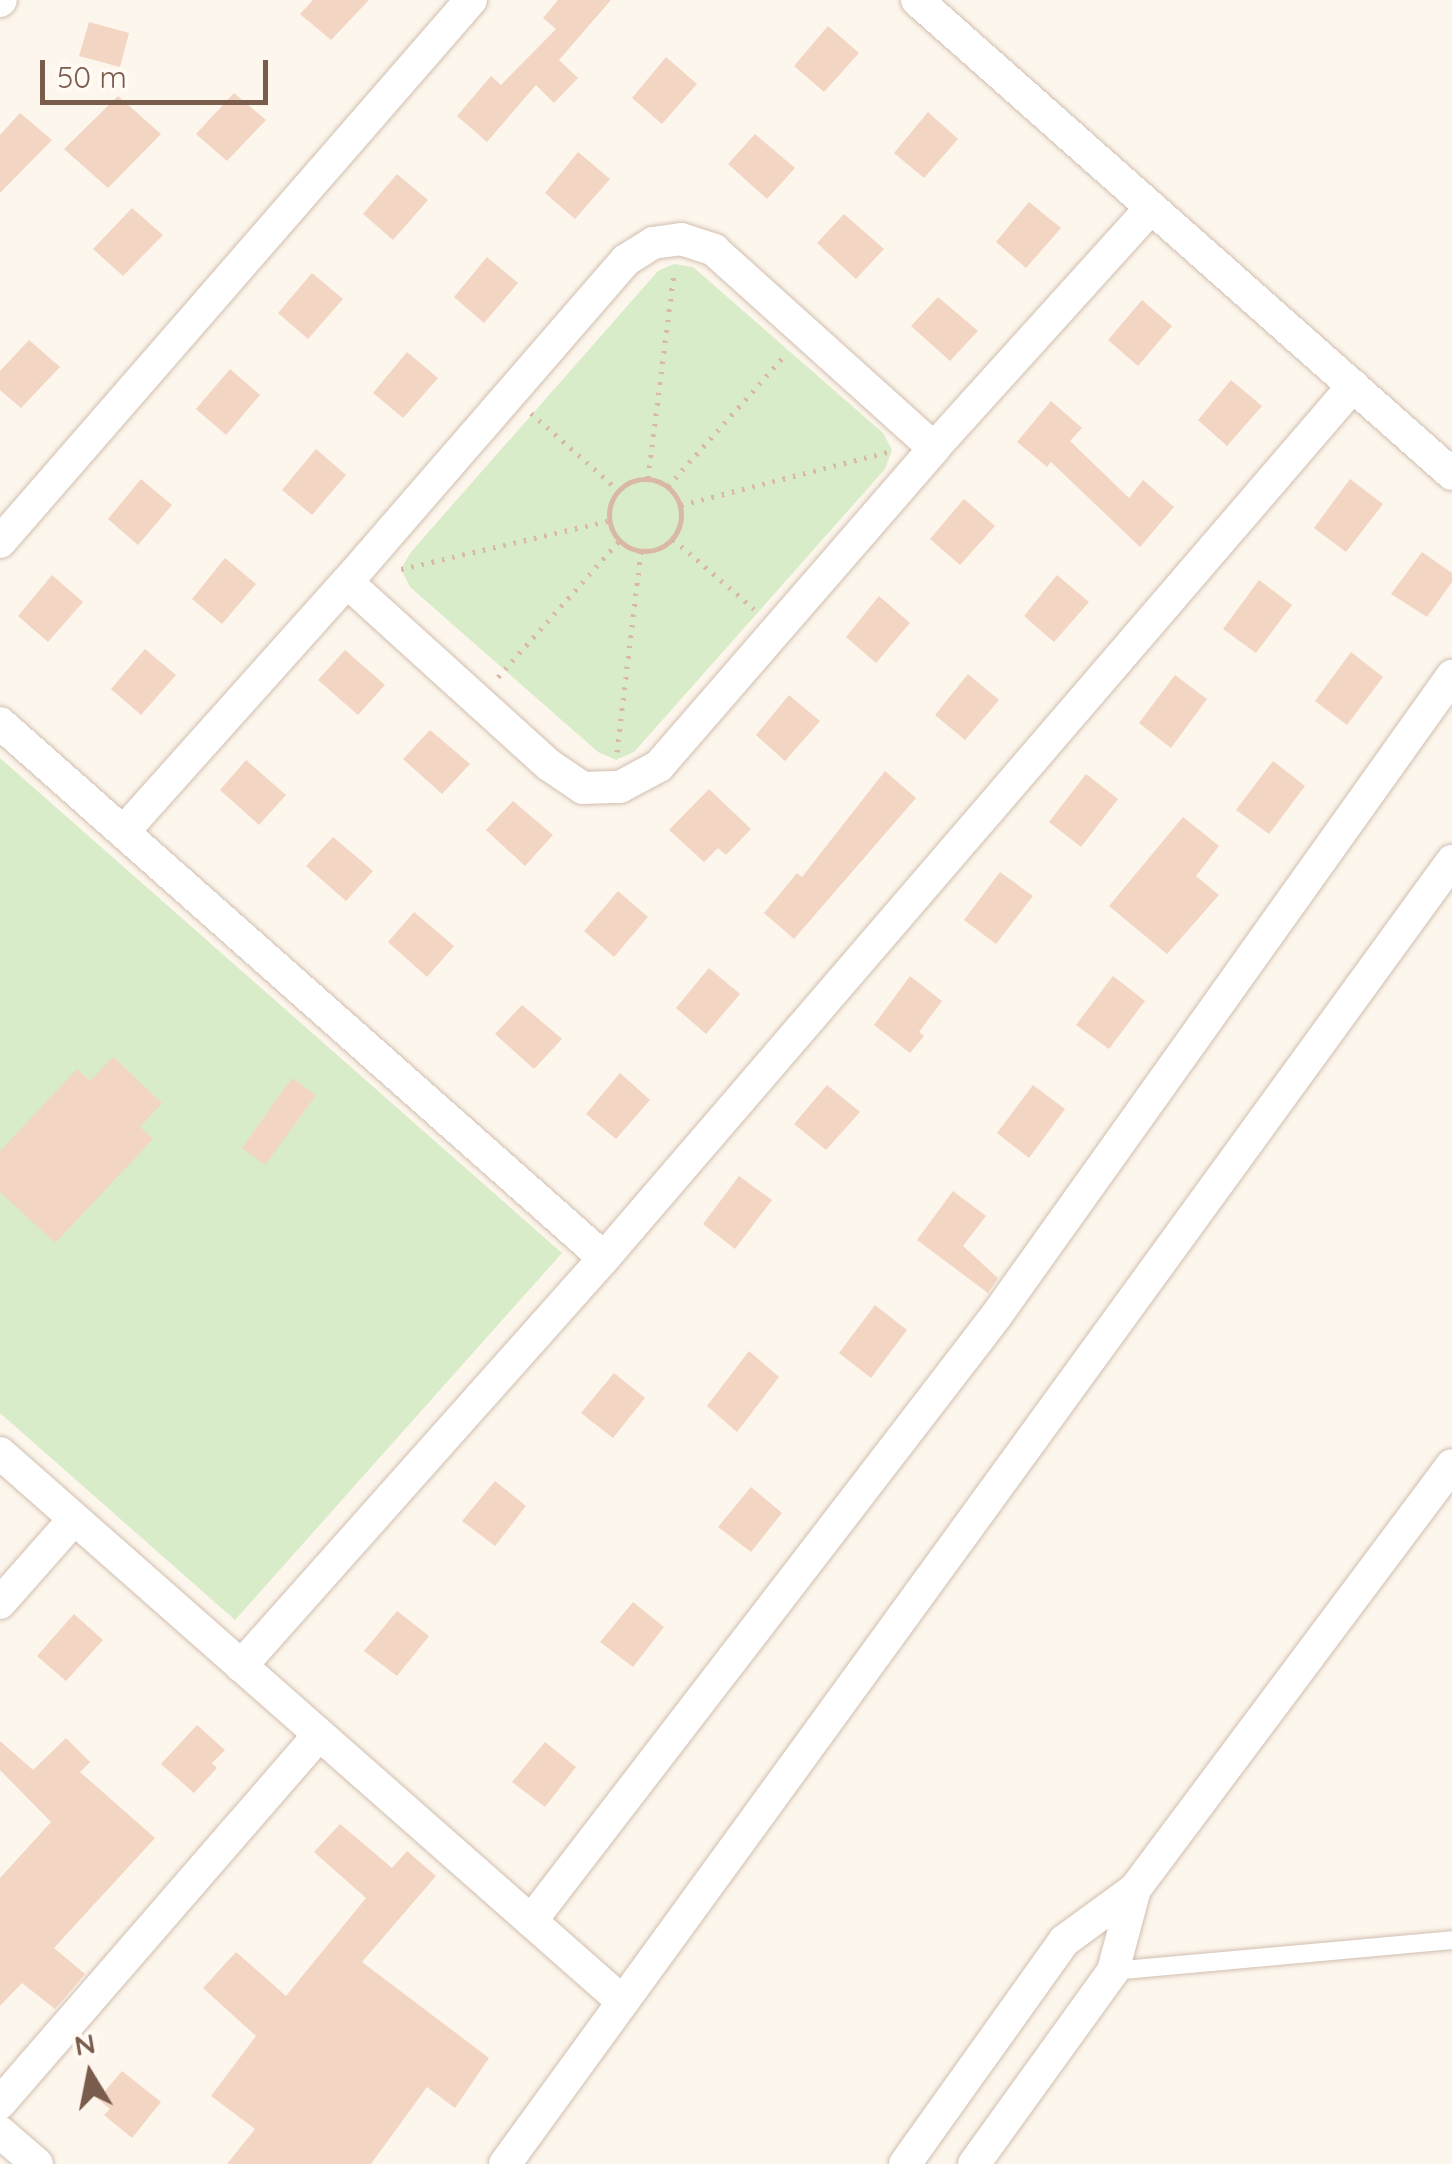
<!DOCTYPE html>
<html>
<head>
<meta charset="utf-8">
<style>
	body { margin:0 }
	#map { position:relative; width:1452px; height:2164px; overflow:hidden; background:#fdf6ec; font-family:Quicksand,sans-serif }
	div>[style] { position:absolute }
	.green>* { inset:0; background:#d8ecc9 }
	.building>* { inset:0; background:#f3d5c3 }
	.path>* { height:5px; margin-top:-2.5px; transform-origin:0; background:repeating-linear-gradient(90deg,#d9b8a5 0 2.5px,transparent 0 10.5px) }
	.path>.ring { margin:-2.5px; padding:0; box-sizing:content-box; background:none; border:5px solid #d9b8a5; border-radius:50% }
	.roads { filter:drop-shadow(0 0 2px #d1beb0) drop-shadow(0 0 2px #d1beb0) }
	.lane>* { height:18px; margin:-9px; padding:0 9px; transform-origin:9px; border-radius:9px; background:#fff }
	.street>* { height:32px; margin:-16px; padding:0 16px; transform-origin:16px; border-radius:16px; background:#fff }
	span { translate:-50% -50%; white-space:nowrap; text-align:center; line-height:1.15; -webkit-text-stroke:9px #fffaf3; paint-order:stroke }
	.north { position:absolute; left:40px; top:2024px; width:100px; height:100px; -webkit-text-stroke:8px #fffaf3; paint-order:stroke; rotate:350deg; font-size:28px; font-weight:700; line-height:40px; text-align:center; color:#7a5c4d }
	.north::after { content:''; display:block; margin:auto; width:35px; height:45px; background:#7a5c4d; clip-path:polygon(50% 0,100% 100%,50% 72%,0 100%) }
	.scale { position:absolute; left:40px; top:60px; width:228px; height:45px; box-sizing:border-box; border:5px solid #7a5c4d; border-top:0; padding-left:12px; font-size:30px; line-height:35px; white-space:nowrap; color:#7a5c4d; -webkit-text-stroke:8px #fffaf3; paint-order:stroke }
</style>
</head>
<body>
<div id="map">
	<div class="green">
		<i style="clip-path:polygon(674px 264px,693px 267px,883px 433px,892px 450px,885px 469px,634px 752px,616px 760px,598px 752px,410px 587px,401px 569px,411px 552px,658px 271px)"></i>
		<i style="clip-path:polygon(0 758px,562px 1253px,235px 1620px,0 1413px)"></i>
	</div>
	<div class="building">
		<i style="clip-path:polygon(313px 0,369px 0,331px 40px,300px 14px)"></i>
		<i style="clip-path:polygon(558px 0,611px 0,559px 60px,578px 78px,554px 103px,536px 85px,487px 142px,457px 116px,491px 76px,501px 85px,556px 29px,543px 18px)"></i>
		<i style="clip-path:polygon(89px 22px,129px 33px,120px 67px,79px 56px)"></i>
		<i style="clip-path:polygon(828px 26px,859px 53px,824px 92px,794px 66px)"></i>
		<i style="clip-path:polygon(666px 57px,697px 84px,662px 124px,632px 98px)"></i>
		<i style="clip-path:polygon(234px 93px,266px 120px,227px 161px,196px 134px)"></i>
		<i style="clip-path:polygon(118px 96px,161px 134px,108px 188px,64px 149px)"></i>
		<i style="clip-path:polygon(928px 112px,958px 139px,924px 178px,894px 153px)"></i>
		<i style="clip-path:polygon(20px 113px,52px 140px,0 193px,0 135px)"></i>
		<i style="clip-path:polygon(755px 134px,795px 168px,767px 199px,728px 164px)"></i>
		<i style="clip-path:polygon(578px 152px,610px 179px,575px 219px,545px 193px)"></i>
		<i style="clip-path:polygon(397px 174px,428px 200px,393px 240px,363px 214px)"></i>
		<i style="clip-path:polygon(1029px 202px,1061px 228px,1026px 268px,996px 242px)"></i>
		<i style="clip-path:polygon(132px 208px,163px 235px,123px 276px,93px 249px)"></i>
		<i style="clip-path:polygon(844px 214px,884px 249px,856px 279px,817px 243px)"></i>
		<i style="clip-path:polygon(487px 257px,518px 283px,484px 323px,454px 297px)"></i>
		<i style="clip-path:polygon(312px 273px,343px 299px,308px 339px,278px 313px)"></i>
		<i style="clip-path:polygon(938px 297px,978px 331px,950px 361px,911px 326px)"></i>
		<i style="clip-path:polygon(1142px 300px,1172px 326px,1138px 366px,1108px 340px)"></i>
		<i style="clip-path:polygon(29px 340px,60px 367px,21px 408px,0 390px,0 371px)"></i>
		<i style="clip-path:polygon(407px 352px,438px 378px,403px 418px,373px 393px)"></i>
		<i style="clip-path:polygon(230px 369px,260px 395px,226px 435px,196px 409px)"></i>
		<i style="clip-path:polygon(1231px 380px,1262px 406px,1227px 446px,1198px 420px)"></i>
		<i style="clip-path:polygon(1051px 401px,1082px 428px,1070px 441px,1129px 498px,1143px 480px,1174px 507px,1140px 547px,1051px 462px,1047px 467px,1017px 442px)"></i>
		<i style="clip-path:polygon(316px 449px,346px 475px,312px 515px,282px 490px)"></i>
		<i style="clip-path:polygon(141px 479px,172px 505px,138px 545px,108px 519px)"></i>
		<i style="clip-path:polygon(1350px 479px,1383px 504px,1346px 552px,1314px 528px)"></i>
		<i style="clip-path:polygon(964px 499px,995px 526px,960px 565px,930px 539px)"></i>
		<i style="clip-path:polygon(1422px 552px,1452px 573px,1452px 582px,1427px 617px,1391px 594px)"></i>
		<i style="clip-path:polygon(225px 558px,256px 584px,222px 624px,192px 599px)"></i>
		<i style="clip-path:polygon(52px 575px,83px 602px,48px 642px,18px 616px)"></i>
		<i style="clip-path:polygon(1057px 575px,1089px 602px,1054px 642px,1024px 616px)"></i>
		<i style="clip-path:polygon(1259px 580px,1292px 605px,1256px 653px,1223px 629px)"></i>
		<i style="clip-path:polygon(879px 596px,910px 623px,876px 663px,846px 637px)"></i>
		<i style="clip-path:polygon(145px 649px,176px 675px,141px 715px,111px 689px)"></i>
		<i style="clip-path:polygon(345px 650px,385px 685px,358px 715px,318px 680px)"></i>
		<i style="clip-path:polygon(1351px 652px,1383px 677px,1347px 725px,1315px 701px)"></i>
		<i style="clip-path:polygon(968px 674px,999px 700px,965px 740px,935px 715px)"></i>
		<i style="clip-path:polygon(1175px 675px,1207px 699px,1171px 748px,1139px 723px)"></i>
		<i style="clip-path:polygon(789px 695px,820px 721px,785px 761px,756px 735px)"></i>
		<i style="clip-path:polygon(430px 730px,470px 764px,442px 794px,403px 759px)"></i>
		<i style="clip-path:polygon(246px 760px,286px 795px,259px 825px,220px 790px)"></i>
		<i style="clip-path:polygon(1273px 761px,1305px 786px,1269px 834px,1236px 810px)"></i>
		<i style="clip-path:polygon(885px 771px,916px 798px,794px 939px,764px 913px,797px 873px,802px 877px)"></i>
		<i style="clip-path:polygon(1086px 774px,1118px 799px,1081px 847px,1049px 822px)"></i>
		<i style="clip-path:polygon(709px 789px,751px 829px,726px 855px,718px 848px,704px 862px,669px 830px)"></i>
		<i style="clip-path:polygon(513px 801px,553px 835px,525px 866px,486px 830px)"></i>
		<i style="clip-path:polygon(1183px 817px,1219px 846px,1196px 876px,1219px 895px,1167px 954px,1109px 906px)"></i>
		<i style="clip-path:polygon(333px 837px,373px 871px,346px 901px,306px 866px)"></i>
		<i style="clip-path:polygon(1000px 872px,1033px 896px,996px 944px,964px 920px)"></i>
		<i style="clip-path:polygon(618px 891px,648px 917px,614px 957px,584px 931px)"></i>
		<i style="clip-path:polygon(414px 912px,454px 946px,427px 977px,388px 942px)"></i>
		<i style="clip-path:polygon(709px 968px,740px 994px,706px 1034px,676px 1008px)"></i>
		<i style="clip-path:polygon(910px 976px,942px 1001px,919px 1032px,924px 1036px,910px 1053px,874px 1025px)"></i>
		<i style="clip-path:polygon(1113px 976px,1145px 1001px,1109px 1049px,1076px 1025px)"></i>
		<i style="clip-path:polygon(522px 1005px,562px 1039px,534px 1069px,495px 1034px)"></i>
		<i style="clip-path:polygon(113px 1057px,162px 1103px,140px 1127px,153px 1139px,55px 1243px,0 1192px,0 1151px,77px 1069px,90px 1081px)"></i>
		<i style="clip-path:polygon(620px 1073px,650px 1100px,616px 1139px,586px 1114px)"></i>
		<i style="clip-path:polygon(292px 1078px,316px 1095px,265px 1165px,242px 1148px)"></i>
		<i style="clip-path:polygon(827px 1085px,860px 1112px,826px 1150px,794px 1124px)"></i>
		<i style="clip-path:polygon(1033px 1085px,1065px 1109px,1029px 1158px,997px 1133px)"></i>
		<i style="clip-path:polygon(739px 1176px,772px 1200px,735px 1249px,703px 1224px)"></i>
		<i style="clip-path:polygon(953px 1191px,986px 1216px,963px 1246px,998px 1278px,988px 1293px,917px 1240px)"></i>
		<i style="clip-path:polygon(875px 1305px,907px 1330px,871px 1378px,839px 1353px)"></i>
		<i style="clip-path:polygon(749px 1351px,779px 1377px,737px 1432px,707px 1406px)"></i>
		<i style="clip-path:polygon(614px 1373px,645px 1398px,613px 1438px,581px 1413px)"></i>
		<i style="clip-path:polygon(495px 1481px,526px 1506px,495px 1546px,462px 1521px)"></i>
		<i style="clip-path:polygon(751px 1487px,782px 1513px,751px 1552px,718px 1527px)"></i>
		<i style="clip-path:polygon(633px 1602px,664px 1627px,633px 1667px,600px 1642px)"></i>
		<i style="clip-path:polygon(397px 1611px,429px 1636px,397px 1676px,364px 1651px)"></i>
		<i style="clip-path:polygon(74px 1614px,103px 1640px,66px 1681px,37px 1656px)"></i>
		<i style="clip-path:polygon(197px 1725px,225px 1750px,212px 1763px,217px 1768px,194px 1793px,161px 1764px)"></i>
		<i style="clip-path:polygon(66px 1738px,90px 1762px,80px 1772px,155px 1838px,54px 1948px,85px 1974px,55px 2009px,22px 1983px,0 2006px,0 1878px,51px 1822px,0 1770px,0 1741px,33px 1770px)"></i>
		<i style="clip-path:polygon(545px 1742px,576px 1767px,545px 1807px,512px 1782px)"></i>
		<i style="clip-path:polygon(340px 1824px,392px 1868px,407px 1851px,436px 1876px,362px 1962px,489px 2058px,455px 2108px,427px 2087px,371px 2164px,227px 2164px,255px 2129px,211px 2096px,256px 2036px,203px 1988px,236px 1952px,286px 1996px,366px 1898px,314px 1852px)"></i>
		<i style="clip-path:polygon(122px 2071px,161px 2102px,132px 2138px,104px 2115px,110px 2109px,98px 2099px)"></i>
	</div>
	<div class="path">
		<i style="left:531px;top:413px;width:116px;rotate:41.5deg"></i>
		<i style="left:648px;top:478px;width:208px;rotate:-82.8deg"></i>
		<i class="ring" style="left:609px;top:479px;width:67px;height:67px"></i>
		<i style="left:668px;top:486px;width:177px;rotate:-48.2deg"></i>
		<i style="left:681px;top:505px;width:217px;rotate:-14.4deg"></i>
		<i style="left:673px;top:539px;width:107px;rotate:40.8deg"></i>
		<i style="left:401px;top:569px;width:212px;rotate:-13.1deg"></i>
		<i style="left:498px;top:677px;width:182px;rotate:-48.3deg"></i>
		<i style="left:617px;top:752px;width:202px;rotate:-83.2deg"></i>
	</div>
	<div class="roads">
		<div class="lane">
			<i style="left:1113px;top:1971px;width:340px;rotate:-5.2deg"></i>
		</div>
		<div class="street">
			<i style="left:917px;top:0;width:715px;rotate:41.54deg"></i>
			<i style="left:0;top:1px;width:1px;rotate:-45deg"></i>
			<i style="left:0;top:542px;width:718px;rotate:-49.01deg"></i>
			<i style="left:347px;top:582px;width:426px;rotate:-49.1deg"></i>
			<i style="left:626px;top:260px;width:32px;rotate:-32deg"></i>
			<i style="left:653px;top:243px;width:28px;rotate:-8deg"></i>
			<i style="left:681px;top:239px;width:35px;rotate:18deg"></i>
			<i style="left:714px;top:250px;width:296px;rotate:42deg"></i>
			<i style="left:0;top:723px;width:807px;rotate:41.53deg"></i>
			<i style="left:125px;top:830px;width:333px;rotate:-48.2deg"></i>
			<i style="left:347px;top:582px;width:273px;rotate:42.2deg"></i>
			<i style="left:549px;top:765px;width:41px;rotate:34.1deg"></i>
			<i style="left:583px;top:788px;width:37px;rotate:-2deg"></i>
			<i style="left:620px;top:787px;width:44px;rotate:-28.3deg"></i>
			<i style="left:659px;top:766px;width:420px;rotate:-49.1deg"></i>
			<i style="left:934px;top:448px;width:324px;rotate:-47.9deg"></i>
			<i style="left:0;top:1453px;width:830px;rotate:41.39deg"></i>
			<i style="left:0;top:1603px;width:112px;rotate:-48.6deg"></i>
			<i style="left:241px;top:1666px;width:546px;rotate:-48.34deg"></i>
			<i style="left:604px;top:1258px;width:1150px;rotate:-49.34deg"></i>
			<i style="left:531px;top:1921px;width:763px;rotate:-52.45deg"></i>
			<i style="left:996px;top:1316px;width:786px;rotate:-54.53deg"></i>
			<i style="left:0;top:2103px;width:487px;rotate:-49.1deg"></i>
			<i style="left:0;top:2132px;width:49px;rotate:40.9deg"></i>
			<i style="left:505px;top:2164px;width:1611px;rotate:-53.99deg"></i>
			<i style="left:905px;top:2164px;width:274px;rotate:-54.5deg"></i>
			<i style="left:1064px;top:1941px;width:88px;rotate:-36.2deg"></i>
			<i style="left:1135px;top:1889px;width:529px;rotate:-53.22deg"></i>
			<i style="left:974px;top:2164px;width:238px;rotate:-54.2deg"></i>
			<i style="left:1113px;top:1971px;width:85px;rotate:-75deg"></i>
		</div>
	</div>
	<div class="north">N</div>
	<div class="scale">50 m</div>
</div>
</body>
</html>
